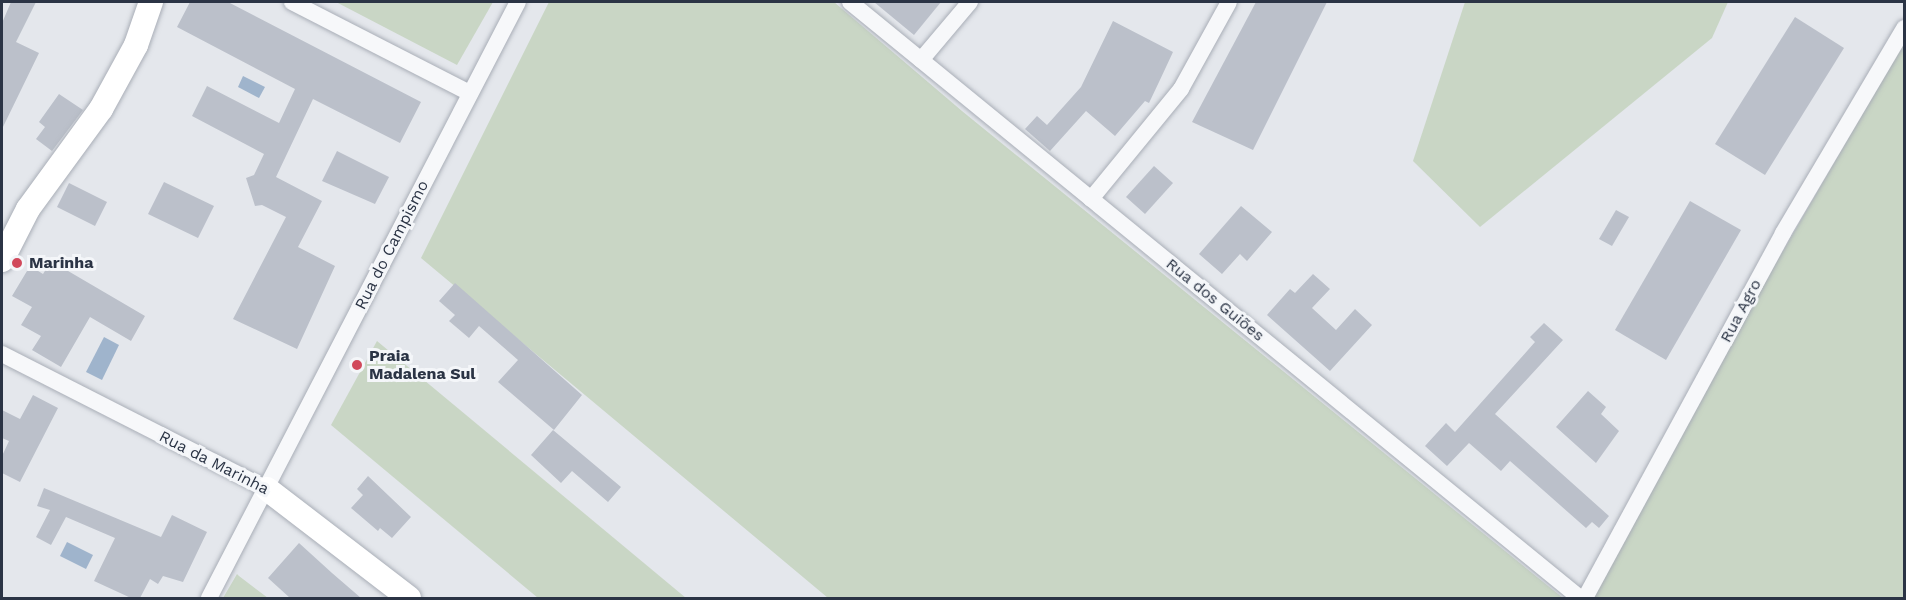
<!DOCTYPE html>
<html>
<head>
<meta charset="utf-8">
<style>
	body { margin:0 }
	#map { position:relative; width:1906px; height:600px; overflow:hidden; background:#e4e7ec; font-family:"Work Sans",sans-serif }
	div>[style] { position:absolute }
	.green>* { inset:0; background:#c9d6c5 }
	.water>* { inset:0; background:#9fb4cc }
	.building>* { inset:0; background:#bbc0ca }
	.roads { filter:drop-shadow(0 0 2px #a9aeb7) drop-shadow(0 0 2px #a9aeb7) }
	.street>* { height:16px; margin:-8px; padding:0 8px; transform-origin:8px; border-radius:8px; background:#f7f8fa }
	.secondary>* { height:24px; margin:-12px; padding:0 12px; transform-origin:12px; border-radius:12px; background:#fff }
	.dots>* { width:16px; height:16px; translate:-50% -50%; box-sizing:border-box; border:3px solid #f4f6f9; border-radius:50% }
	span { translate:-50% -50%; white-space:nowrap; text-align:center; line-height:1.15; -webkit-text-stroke:6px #f4f6f9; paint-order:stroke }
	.street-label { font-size:16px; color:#2b3445 }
	.poi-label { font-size:16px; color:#2b3445; font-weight:700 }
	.left { translate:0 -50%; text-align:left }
	.frame { position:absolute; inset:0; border:3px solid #2b3445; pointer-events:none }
</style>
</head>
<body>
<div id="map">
	<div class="green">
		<i style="clip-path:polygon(336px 2px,493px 2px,457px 65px)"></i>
		<i style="clip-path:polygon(549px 2px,834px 2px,962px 111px,1563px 598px,828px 598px,421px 258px)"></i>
		<i style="clip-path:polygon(1465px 2px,1728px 2px,1712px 38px,1480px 227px,1413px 161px)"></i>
		<i style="clip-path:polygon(1904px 42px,1904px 598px,1582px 598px)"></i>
		<i style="clip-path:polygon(377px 341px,686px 598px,538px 598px,331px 425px)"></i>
		<i style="clip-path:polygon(237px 574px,239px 576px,268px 598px,223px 598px)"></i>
	</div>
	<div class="water">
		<i style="clip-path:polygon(243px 76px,265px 87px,259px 98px,238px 87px)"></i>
		<i style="clip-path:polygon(104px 337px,119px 345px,102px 380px,86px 372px)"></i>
		<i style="clip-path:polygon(67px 542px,93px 555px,86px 569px,60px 556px)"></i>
	</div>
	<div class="building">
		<i style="clip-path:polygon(11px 2px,36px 2px,16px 42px,39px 53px,2px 129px,2px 23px)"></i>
		<i style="clip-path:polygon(190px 2px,228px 2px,421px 102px,400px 143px,313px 99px,276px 177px,322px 201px,298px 247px,335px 266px,297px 349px,233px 319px,286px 217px,262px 205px,255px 206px,246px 178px,254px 175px,264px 154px,192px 116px,207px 86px,279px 123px,295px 89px,177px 27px)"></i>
		<i style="clip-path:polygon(874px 2px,941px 2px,914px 35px)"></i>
		<i style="clip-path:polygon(1256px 2px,1327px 2px,1253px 150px,1192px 122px)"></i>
		<i style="clip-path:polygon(1795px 17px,1844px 48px,1765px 175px,1715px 144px)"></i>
		<i style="clip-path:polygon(1113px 21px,1173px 52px,1159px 82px,1149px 103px,1145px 101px,1115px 136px,1086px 111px,1050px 151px,1025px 129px,1037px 116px,1047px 125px,1081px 87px)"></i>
		<i style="clip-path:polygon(59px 94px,83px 110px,52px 151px,36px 139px,45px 127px,39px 122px)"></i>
		<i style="clip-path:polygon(337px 151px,389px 177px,375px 204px,322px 181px)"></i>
		<i style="clip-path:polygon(1154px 166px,1173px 183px,1145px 214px,1126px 197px)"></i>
		<i style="clip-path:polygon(164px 182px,214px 206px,198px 238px,148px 214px)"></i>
		<i style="clip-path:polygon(69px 183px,107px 202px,95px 226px,57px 207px)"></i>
		<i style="clip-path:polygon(1690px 201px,1741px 230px,1666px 360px,1615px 330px)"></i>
		<i style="clip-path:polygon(1241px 206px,1272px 232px,1247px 261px,1240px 254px,1222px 274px,1199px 254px)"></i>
		<i style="clip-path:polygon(1616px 210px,1629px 217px,1612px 246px,1599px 239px)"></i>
		<i style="clip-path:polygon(51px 261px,145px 316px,131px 341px,90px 317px,61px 367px,32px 350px,41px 336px,21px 325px,32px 307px,12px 296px,30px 266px,43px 274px)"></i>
		<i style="clip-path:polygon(1313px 274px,1330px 289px,1312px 308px,1336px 330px,1355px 309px,1372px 325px,1330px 371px,1267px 315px,1290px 289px,1295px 293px)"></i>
		<i style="clip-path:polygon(455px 283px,582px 395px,554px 430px,498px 382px,518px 360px,479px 326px,469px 338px,449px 321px,455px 315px,439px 301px)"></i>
		<i style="clip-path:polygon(1544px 323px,1563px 340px,1495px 414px,1609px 516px,1599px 528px,1592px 522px,1586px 528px,1510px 461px,1501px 471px,1469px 443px,1447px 466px,1425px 446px,1446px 423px,1455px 432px,1535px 342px,1530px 337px)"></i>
		<i style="clip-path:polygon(1588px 391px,1606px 407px,1601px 414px,1619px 431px,1596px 463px,1556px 427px)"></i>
		<i style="clip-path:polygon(33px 395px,58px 408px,20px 482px,2px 473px,2px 456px,9px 441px,2px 438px,2px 410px,20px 419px)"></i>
		<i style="clip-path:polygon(553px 430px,621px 487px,608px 502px,572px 471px,561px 483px,531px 455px)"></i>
		<i style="clip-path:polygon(368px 476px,411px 517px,392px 538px,380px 528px,378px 531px,351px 508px,363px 495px,357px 489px)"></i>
		<i style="clip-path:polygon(44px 488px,161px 537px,172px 515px,207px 532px,183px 582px,163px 576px,158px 584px,150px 579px,140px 598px,131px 598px,94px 581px,115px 538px,66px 517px,51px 545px,36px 537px,50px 510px,37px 506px)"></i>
		<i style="clip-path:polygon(299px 543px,332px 573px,361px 598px,290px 598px,268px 578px)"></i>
	</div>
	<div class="roads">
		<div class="street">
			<i style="left:292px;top:2px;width:200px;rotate:27.1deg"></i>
			<i style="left:850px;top:2px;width:942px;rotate:39.23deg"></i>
			<i style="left:921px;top:60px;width:76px;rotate:-49.8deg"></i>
			<i style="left:1091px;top:199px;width:142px;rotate:-50.7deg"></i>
			<i style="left:1181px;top:89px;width:99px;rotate:-61.1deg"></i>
			<i style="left:2px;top:354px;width:297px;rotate:27deg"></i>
			<i style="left:209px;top:598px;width:671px;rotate:-62.6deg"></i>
			<i style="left:1585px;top:598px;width:415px;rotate:-61.5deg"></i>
			<i style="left:1783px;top:233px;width:238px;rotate:-59.4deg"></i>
		</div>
		<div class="secondary">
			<i style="left:2px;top:260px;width:57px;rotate:-63deg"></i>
			<i style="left:28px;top:209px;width:124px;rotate:-53.9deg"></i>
			<i style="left:101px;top:109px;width:73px;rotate:-61.3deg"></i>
			<i style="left:136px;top:45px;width:46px;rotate:-70.8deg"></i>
			<i style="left:267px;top:489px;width:179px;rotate:37.5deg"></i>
		</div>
	</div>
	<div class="dots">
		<i style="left:17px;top:263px;background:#d1495b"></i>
		<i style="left:357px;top:365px;background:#d1495b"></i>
	</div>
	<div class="street-label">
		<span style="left:392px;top:245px;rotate:-63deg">Rua do Campismo</span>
		<span style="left:1215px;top:300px;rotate:39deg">Rua dos Guiões</span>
		<span style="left:1741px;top:311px;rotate:-62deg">Rua Agro</span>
		<span style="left:214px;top:463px;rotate:27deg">Rua da Marinha</span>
	</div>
	<div class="poi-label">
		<span class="left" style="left:29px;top:263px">Marinha</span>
		<span class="left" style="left:369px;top:365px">Praia<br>Madalena Sul</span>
	</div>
	<div class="frame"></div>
</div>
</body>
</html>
